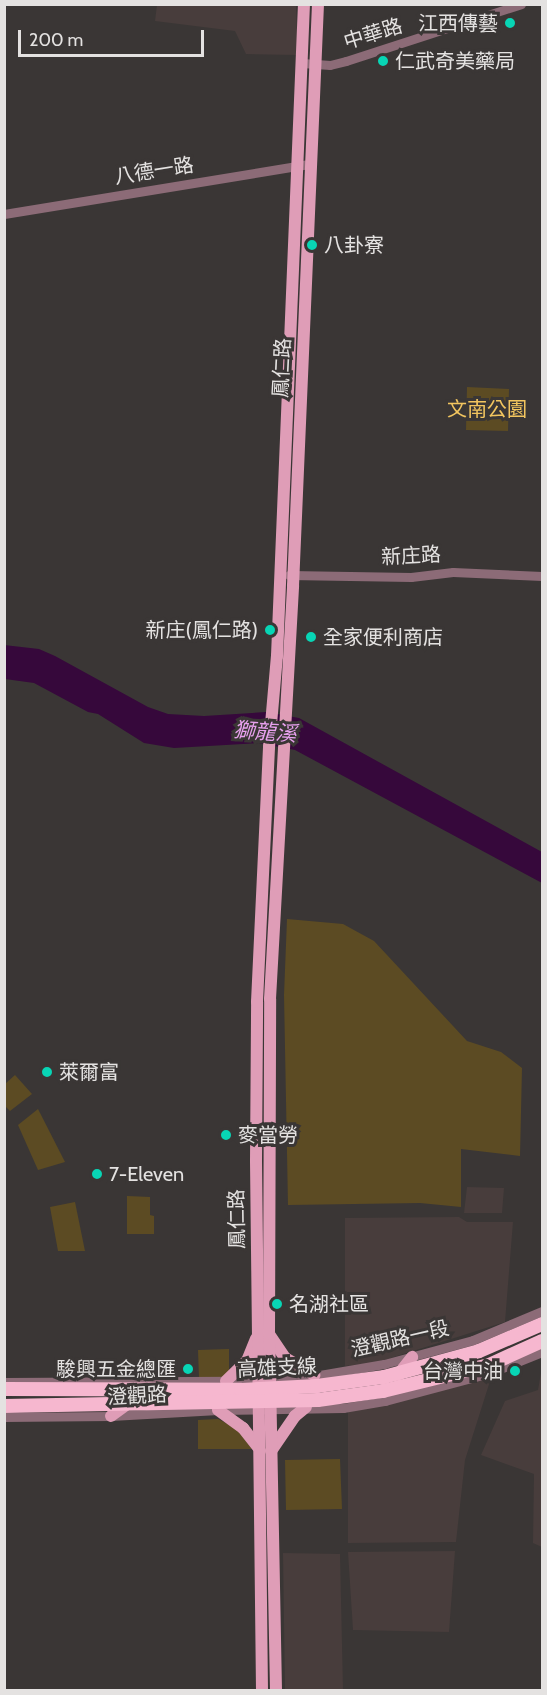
<!DOCTYPE html>
<html>
<head>
<meta charset="utf-8">
<style>
	body { margin:0 }
	#map { position:relative; width:547px; height:1695px; overflow:hidden; background:#3a3635; font-family:Cabin,"Noto Sans TC",sans-serif }
	div>[style] { position:absolute }
	.built>* { inset:0; background:#483d3c }
	.green>* { inset:0; background:#5c4b23 }
	.water>* { inset:0; background:#36083b }
	.minor>* { height:9px; margin:-4.5px; padding:0 4.5px; transform-origin:4.5px; border-radius:4.5px; background:#8c6b77 }
	.major>* { height:12px; margin:-6px; padding:0 6px; transform-origin:6px; border-radius:6px; background:#df9db7 }
	.highway-bridge>* { height:14px; margin:-7px; padding:0 7px; transform-origin:7px; border-radius:7px; background:#f6b7cf }
	.dots>* { width:16px; height:16px; translate:-50% -50%; box-sizing:border-box; border:3px solid #3a3635; border-radius:50% }
	span { translate:-50% -50%; white-space:nowrap; text-align:center; line-height:1.15; -webkit-text-stroke:6px #3a3635; paint-order:stroke }
	.poi-label { font-size:20px; color:#e4e2e1 }
	.right { translate:-100% -50%; text-align:right }
	.left { translate:0 -50%; text-align:left }
	.street-label { font-size:20px; color:#e4e2e1 }
	.park-label { font-size:20px; color:#f2c55f }
	.water-label { font-size:21px; color:#e8a1ee; font-style:italic }
	.frame { position:absolute; inset:0; border:6px solid #e4e2e1; pointer-events:none }
	.scale { position:absolute; left:18px; top:30px; width:186px; height:27px; box-sizing:border-box; border:3px solid #e4e2e1; border-top:0; padding-left:8px; font-size:18px; line-height:21px; white-space:nowrap; color:#e4e2e1; -webkit-text-stroke:4px #3a3635; paint-order:stroke }
</style>
</head>
<body>
<div id="map">
	<div class="built">
		<i style="clip-path:polygon(157px 5px,296px 5px,298px 55px,246px 54px,235px 31px,155px 21px)"></i>
		<i style="clip-path:polygon(467px 1187px,504px 1188px,502px 1213px,464px 1213px)"></i>
		<i style="clip-path:polygon(459px 1217px,467px 1222px,513px 1222px,505px 1322px,375px 1363px,345px 1366px,345px 1218px)"></i>
		<i style="clip-path:polygon(542px 1367px,542px 1547px,533px 1543px,534px 1474px,481px 1455px,505px 1401px,538px 1390px)"></i>
		<i style="clip-path:polygon(491px 1378px,465px 1460px,456px 1542px,348px 1543px,348px 1412px)"></i>
		<i style="clip-path:polygon(455px 1551px,449px 1632px,353px 1630px,348px 1552px)"></i>
		<i style="clip-path:polygon(283px 1553px,340px 1554px,343px 1690px,285px 1690px)"></i>
	</div>
	<div class="green">
		<i style="clip-path:polygon(467px 387px,509px 389px,508px 431px,466px 430px)"></i>
		<i style="clip-path:polygon(287px 919px,343px 924px,374px 941px,467px 1041px,501px 1052px,522px 1068px,520px 1156px,461px 1149px,461px 1207px,420px 1203px,288px 1205px,284px 995px)"></i>
		<i style="clip-path:polygon(15px 1075px,32px 1094px,10px 1111px,5px 1106px,5px 1084px)"></i>
		<i style="clip-path:polygon(38px 1109px,65px 1162px,38px 1170px,18px 1125px)"></i>
		<i style="clip-path:polygon(127px 1196px,150px 1197px,150px 1215px,154px 1216px,154px 1234px,127px 1234px)"></i>
		<i style="clip-path:polygon(75px 1202px,85px 1251px,58px 1251px,50px 1207px)"></i>
		<i style="clip-path:polygon(229px 1349px,229px 1373px,226px 1378px,199px 1378px,198px 1350px)"></i>
		<i style="clip-path:polygon(218px 1419px,236px 1428px,252px 1449px,198px 1449px,198px 1420px)"></i>
		<i style="clip-path:polygon(340px 1459px,342px 1509px,286px 1510px,285px 1460px)"></i>
	</div>
	<div class="water">
		<i style="clip-path:polygon(4px 645px,39px 649px,55px 656px,148px 707px,168px 714px,204px 716px,266px 712px,299px 718px,542px 852px,542px 883px,295px 750px,259px 743px,174px 748px,144px 743px,98px 714px,88px 712px,34px 683px,5px 679px)"></i>
	</div>
	<div class="minor">
		<i style="left:302px;top:63px;width:28px;rotate:4deg"></i>
		<i style="left:330px;top:65px;width:16px;rotate:-14deg"></i>
		<i style="left:346px;top:61px;width:184px;rotate:-18deg"></i>
		<i style="left:4px;top:214px;width:309px;rotate:-9.3deg"></i>
		<i style="left:289px;top:575px;width:122px;rotate:0.9deg"></i>
		<i style="left:411px;top:577px;width:42px;rotate:-6.8deg"></i>
		<i style="left:453px;top:572px;width:89px;rotate:2.6deg"></i>
		<i style="left:4px;top:1382px;width:229px;rotate:-0.3deg"></i>
		<i style="left:233px;top:1381px;width:75px;rotate:-3.1deg"></i>
		<i style="left:308px;top:1377px;width:77px;rotate:-9.7deg"></i>
		<i style="left:384px;top:1364px;width:92px;rotate:-15.1deg"></i>
		<i style="left:473px;top:1340px;width:75px;rotate:-22.8deg"></i>
		<i style="left:4px;top:1417px;width:107px;rotate:-0.5deg"></i>
		<i style="left:111px;top:1416px;width:107px;rotate:-3.2deg"></i>
		<i style="left:218px;top:1410px;width:125px;rotate:-0.9deg"></i>
		<i style="left:343px;top:1408px;width:43px;rotate:-9.5deg"></i>
		<i style="left:385px;top:1401px;width:109px;rotate:-14.9deg"></i>
		<i style="left:490px;top:1373px;width:56px;rotate:-22deg"></i>
	</div>
	<div class="major">
		<i style="left:269px;top:1334px;width:29px;rotate:56deg"></i>
		<i style="left:285px;top:1358px;width:34px;rotate:30deg"></i>
		<i style="left:398px;top:1375px;width:23px;rotate:-52deg"></i>
		<i style="left:226px;top:1381px;width:29px;rotate:-44deg"></i>
		<i style="left:247px;top:1361px;width:24px;rotate:-68deg"></i>
		<i style="left:218px;top:1410px;width:31px;rotate:36deg"></i>
		<i style="left:243px;top:1428px;width:24px;rotate:52deg"></i>
		<i style="left:111px;top:1416px;width:26px;rotate:-36deg"></i>
		<i style="left:271px;top:1451px;width:42px;rotate:-55.6deg"></i>
		<i style="left:295px;top:1416px;width:14px;rotate:-39deg"></i>
		<i style="left:262px;top:1690px;width:529px;rotate:-90.65deg"></i>
		<i style="left:256px;top:1161px;width:159px;rotate:-89.6deg"></i>
		<i style="left:257px;top:1002px;width:255px;rotate:-87.3deg"></i>
		<i style="left:269px;top:747px;width:91px;rotate:-85deg"></i>
		<i style="left:277px;top:656px;width:653px;rotate:-87.63deg"></i>
		<i style="left:276px;top:1690px;width:356px;rotate:-91.1deg"></i>
		<i style="left:269px;top:1334px;width:335px;rotate:-89.8deg"></i>
		<i style="left:270px;top:999px;width:414px;rotate:-86.8deg"></i>
		<i style="left:293px;top:586px;width:583px;rotate:-87.54deg"></i>
	</div>
	<div class="highway-bridge">
		<i style="left:4px;top:1389px;width:237px;rotate:0.2deg"></i>
		<i style="left:241px;top:1390px;width:76px;rotate:-3deg"></i>
		<i style="left:317px;top:1386px;width:68px;rotate:-7.7deg"></i>
		<i style="left:384px;top:1377px;width:98px;rotate:-15.3deg"></i>
		<i style="left:479px;top:1351px;width:69px;rotate:-23.2deg"></i>
		<i style="left:4px;top:1406px;width:314px;rotate:-1.1deg"></i>
		<i style="left:318px;top:1400px;width:66px;rotate:-7.9deg"></i>
		<i style="left:383px;top:1391px;width:109px;rotate:-13.8deg"></i>
		<i style="left:489px;top:1365px;width:58px;rotate:-24.4deg"></i>
	</div>
	<div class="dots">
		<i style="left:510px;top:23px;background:#08d5b5"></i>
		<i style="left:383px;top:61px;background:#08d5b5"></i>
		<i style="left:312px;top:245px;background:#08d5b5"></i>
		<i style="left:270px;top:630px;background:#08d5b5"></i>
		<i style="left:311px;top:637px;background:#08d5b5"></i>
		<i style="left:47px;top:1072px;background:#08d5b5"></i>
		<i style="left:226px;top:1135px;background:#08d5b5"></i>
		<i style="left:97px;top:1174px;background:#08d5b5"></i>
		<i style="left:277px;top:1304px;background:#08d5b5"></i>
		<i style="left:188px;top:1369px;background:#08d5b5"></i>
		<i style="left:515px;top:1371px;background:#08d5b5"></i>
	</div>
	<div class="poi-label">
		<span class="right" style="left:498px;top:23px">江西傳藝</span>
		<span class="left" style="left:395px;top:61px">仁武奇美藥局</span>
		<span class="left" style="left:324px;top:245px">八卦寮</span>
		<span class="right" style="left:258px;top:630px">新庄(鳳仁路)</span>
		<span class="left" style="left:323px;top:637px">全家便利商店</span>
		<span class="left" style="left:59px;top:1072px">萊爾富</span>
		<span class="left" style="left:238px;top:1135px">麥當勞</span>
		<span class="left" style="left:109px;top:1174px">7-Eleven</span>
		<span class="left" style="left:289px;top:1304px">名湖社區</span>
		<span class="right" style="left:176px;top:1369px">駿興五金總匯</span>
		<span class="right" style="left:503px;top:1371px">台灣中油</span>
	</div>
	<div class="street-label">
		<span style="left:373px;top:34px;rotate:-17deg">中華路</span>
		<span style="left:154px;top:171px;rotate:-9deg">八德一路</span>
		<span style="left:282px;top:368px;rotate:-87deg">鳳仁路</span>
		<span style="left:411px;top:556px;rotate:-3deg">新庄路</span>
		<span style="left:237px;top:1219px;rotate:-91deg">鳳仁路</span>
		<span style="left:400px;top:1339px;rotate:-13deg">澄觀路一段</span>
		<span style="left:277px;top:1368px;rotate:-3deg">高雄支線</span>
		<span style="left:137px;top:1396px;rotate:-3deg">澄觀路</span>
	</div>
	<div class="park-label">
		<span style="left:487px;top:409px">文南公園</span>
	</div>
	<div class="water-label">
		<span style="left:265px;top:732px;rotate:4deg">獅龍溪</span>
	</div>
	<div class="frame"></div>
	<div class="scale">200 m</div>
</div>
</body>
</html>
